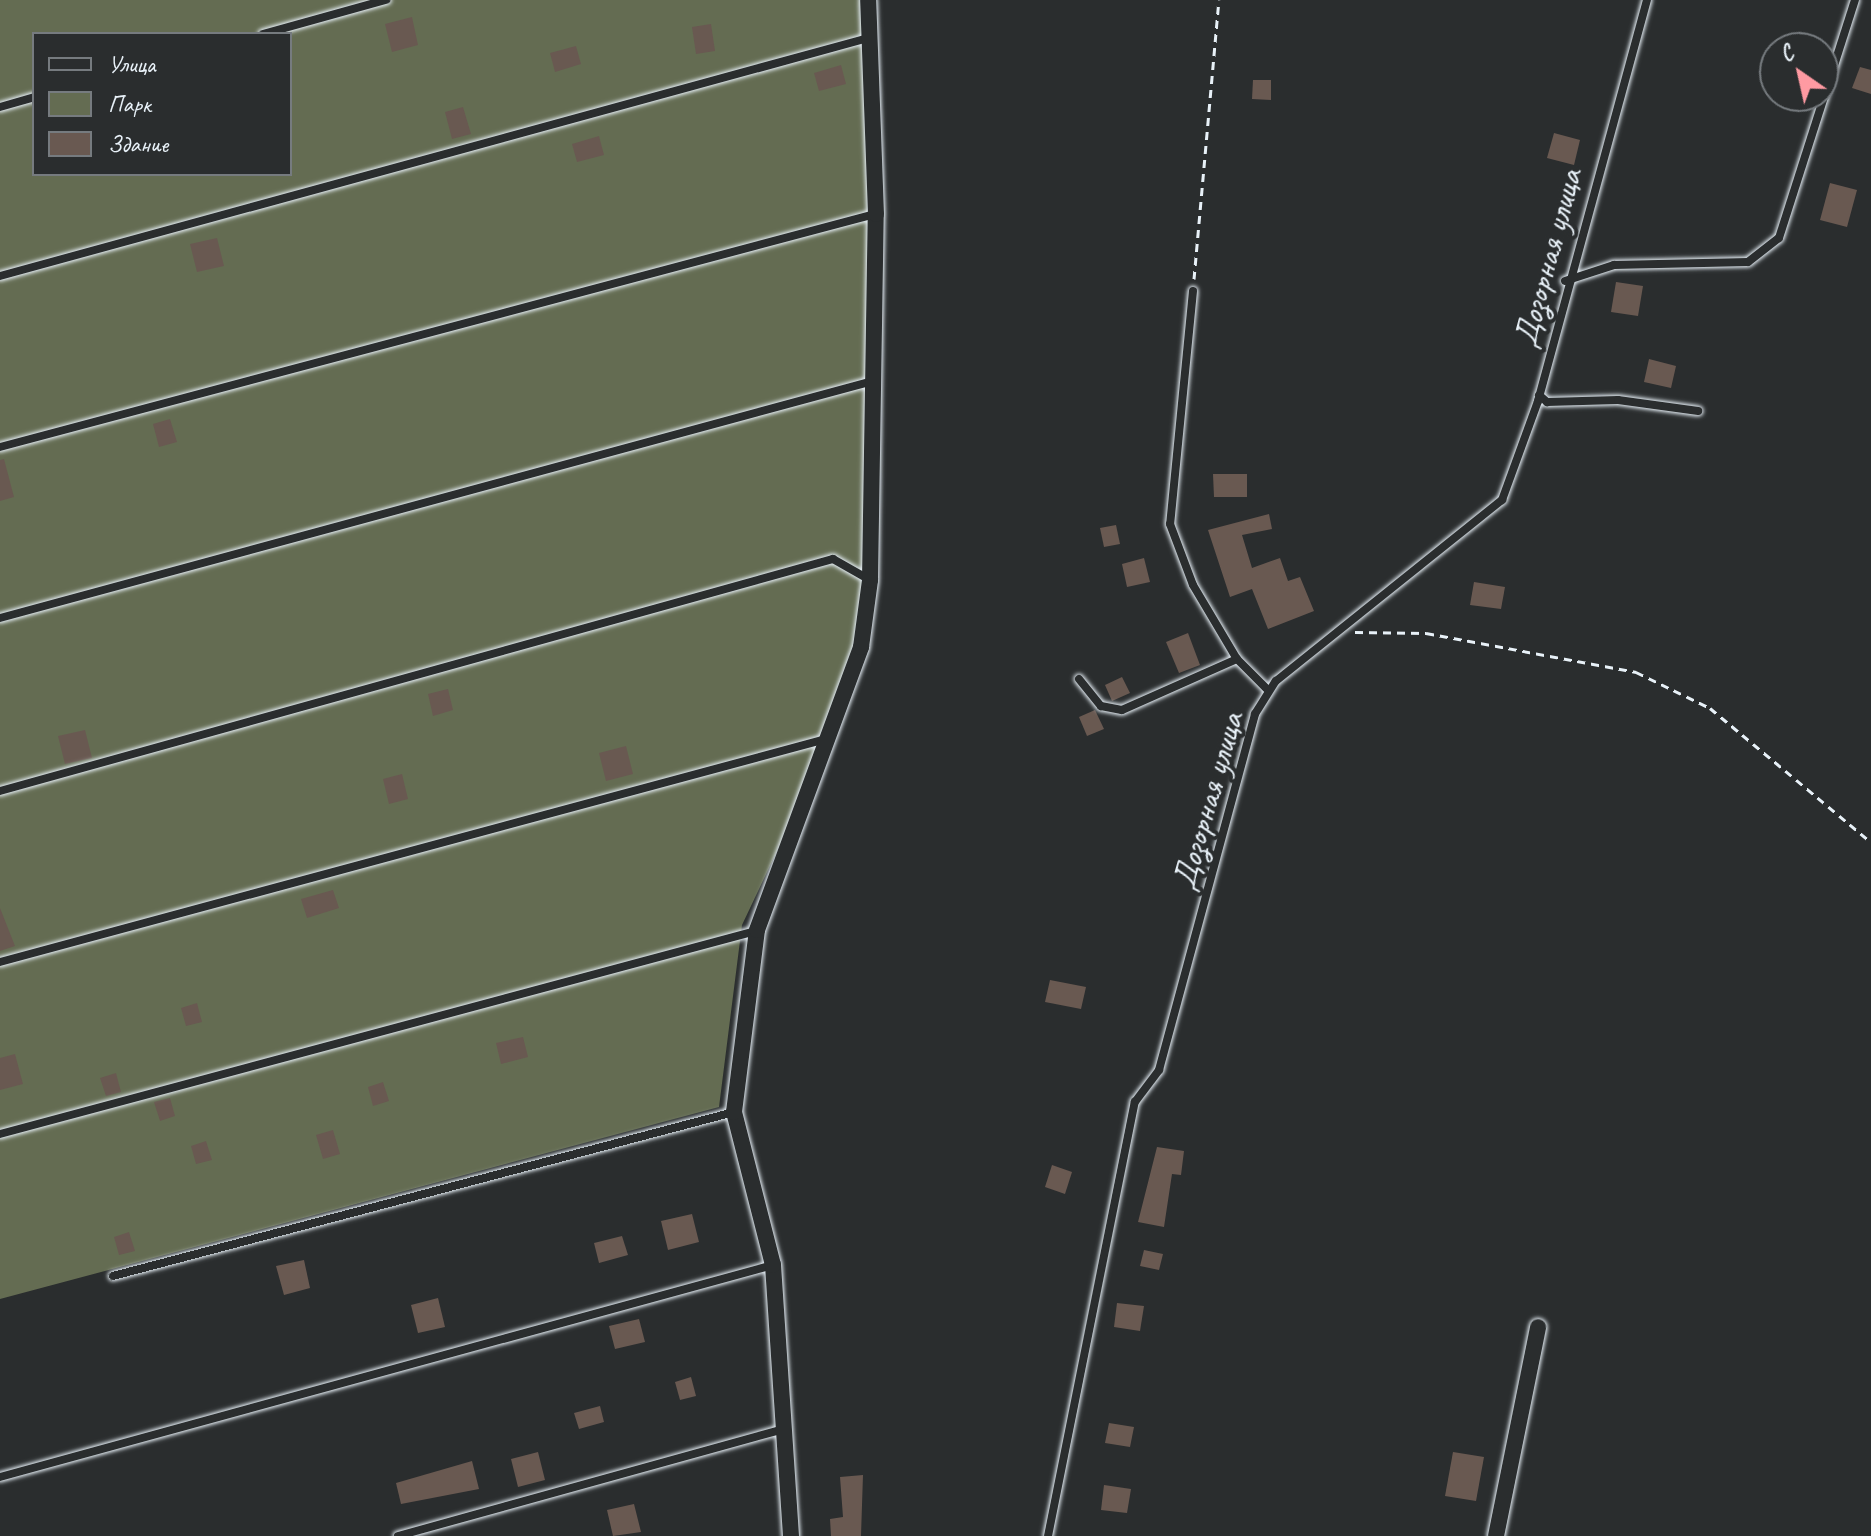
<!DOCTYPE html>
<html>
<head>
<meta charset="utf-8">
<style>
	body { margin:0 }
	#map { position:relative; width:1871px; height:1536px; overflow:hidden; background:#2a2d2e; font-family:Caveat,sans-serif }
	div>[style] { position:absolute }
	.green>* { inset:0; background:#646c52 }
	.building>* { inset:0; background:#695951 }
	.path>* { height:3px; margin-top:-1.5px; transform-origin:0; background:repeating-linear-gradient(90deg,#e8f1f8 0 8px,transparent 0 14px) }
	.roads { filter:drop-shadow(0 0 2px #e8f1f8) drop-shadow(0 0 2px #e8f1f8) }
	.service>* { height:8px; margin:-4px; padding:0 4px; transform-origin:4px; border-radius:4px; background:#2a2d2e }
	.minor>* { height:16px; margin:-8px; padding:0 8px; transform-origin:8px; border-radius:8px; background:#2a2d2e }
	span { translate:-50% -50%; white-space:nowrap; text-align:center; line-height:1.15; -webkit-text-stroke:8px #2a2d2e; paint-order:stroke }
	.street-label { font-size:34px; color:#e8f1f8 }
	.legend { position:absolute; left:32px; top:32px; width:260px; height:144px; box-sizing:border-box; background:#2a2d2e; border:2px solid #767b7f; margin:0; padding:10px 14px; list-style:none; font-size:24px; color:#e8f1f8 }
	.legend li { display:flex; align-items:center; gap:16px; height:40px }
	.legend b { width:40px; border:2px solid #767b7f }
	.north { position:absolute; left:1759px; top:32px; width:80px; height:80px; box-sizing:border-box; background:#2a2d2e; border:2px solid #767b7f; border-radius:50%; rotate:326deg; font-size:22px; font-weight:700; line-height:32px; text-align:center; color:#e8f1f8 }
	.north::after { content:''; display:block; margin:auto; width:28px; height:36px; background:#ff9aa2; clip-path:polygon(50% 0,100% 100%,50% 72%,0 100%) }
</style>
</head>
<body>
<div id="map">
	<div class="green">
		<i style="clip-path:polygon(evenodd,0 0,868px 0,870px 580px,831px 737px,742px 925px,719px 1107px,0 1299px,0 0,34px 34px,290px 34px,290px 174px,34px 174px,34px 34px)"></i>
	</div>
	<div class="building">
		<i style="clip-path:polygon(412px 17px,418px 45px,392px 52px,385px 24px)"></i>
		<i style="clip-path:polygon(711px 24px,715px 51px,696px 54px,692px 27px)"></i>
		<i style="clip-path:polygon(576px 46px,581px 64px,555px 72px,550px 53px)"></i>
		<i style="clip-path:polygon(841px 65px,846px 84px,819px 91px,814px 73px)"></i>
		<i style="clip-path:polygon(1860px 67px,1871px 70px,1871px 94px,1852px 88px)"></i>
		<i style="clip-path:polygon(1253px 80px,1271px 80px,1271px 100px,1252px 99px)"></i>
		<i style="clip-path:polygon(463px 107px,471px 134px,452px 139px,445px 112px)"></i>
		<i style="clip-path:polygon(1554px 133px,1580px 140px,1574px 165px,1547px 158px)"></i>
		<i style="clip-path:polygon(599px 136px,604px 155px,577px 162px,572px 144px)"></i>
		<i style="clip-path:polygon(1830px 183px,1857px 190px,1847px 227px,1820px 220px)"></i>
		<i style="clip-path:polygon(217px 238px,224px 266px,197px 272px,190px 244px)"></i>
		<i style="clip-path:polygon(1616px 282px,1643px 286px,1638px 316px,1611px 312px)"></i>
		<i style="clip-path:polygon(1649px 359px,1676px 366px,1671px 388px,1644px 382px)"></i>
		<i style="clip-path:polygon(170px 419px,177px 442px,159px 447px,153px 424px)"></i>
		<i style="clip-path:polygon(4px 459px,14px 497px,0 501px,0 460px)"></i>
		<i style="clip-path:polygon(1213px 474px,1247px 474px,1247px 497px,1214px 497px)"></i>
		<i style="clip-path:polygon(1269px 514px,1272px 529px,1242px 535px,1252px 568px,1280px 558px,1288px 581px,1300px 577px,1314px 611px,1268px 629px,1252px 589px,1230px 597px,1208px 530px)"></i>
		<i style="clip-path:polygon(1116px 525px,1120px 544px,1104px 547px,1100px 528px)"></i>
		<i style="clip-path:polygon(1144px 558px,1150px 582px,1127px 587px,1122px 564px)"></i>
		<i style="clip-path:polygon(1474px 582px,1505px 587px,1501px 609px,1470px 605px)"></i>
		<i style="clip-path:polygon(1188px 633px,1200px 665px,1179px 673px,1166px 642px)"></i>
		<i style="clip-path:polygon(1122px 677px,1130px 693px,1112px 701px,1105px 685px)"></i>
		<i style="clip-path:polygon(448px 689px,453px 710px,433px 716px,428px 694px)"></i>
		<i style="clip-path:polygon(1095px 710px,1104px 729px,1087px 736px,1079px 717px)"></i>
		<i style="clip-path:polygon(85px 730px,92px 758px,65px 764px,58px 736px)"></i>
		<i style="clip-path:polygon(626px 746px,633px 774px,606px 781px,599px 753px)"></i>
		<i style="clip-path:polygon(402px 774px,408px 799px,389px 804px,383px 779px)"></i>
		<i style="clip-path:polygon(333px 890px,339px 908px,307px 918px,301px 899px)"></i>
		<i style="clip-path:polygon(0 908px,15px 946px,0 951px)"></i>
		<i style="clip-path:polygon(1050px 980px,1086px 987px,1081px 1009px,1045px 1002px)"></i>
		<i style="clip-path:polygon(197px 1003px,202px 1022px,186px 1026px,181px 1008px)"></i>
		<i style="clip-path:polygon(523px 1037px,528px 1057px,501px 1064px,496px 1043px)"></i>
		<i style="clip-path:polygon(15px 1054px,23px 1084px,0 1090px,0 1058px)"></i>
		<i style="clip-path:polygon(116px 1073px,121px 1092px,106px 1096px,100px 1078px)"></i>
		<i style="clip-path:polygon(383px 1082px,389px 1101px,373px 1106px,368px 1087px)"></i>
		<i style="clip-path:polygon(170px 1098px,175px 1116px,160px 1121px,154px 1102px)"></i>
		<i style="clip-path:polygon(333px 1130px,340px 1154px,323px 1159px,316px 1135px)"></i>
		<i style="clip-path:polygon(206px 1141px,212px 1160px,196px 1164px,191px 1146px)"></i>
		<i style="clip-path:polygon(1157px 1147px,1184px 1151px,1181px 1175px,1172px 1174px,1164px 1227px,1138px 1222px)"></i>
		<i style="clip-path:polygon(1052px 1165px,1072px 1172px,1065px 1194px,1045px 1187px)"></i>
		<i style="clip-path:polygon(692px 1214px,699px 1242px,668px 1250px,661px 1221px)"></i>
		<i style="clip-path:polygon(129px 1232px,135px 1251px,119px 1255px,114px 1237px)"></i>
		<i style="clip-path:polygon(622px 1236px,628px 1255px,599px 1263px,594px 1243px)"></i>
		<i style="clip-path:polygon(1144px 1250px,1163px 1254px,1159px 1270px,1140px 1266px)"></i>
		<i style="clip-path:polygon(304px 1260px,310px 1288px,284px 1295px,276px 1266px)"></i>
		<i style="clip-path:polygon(438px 1298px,445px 1327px,418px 1333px,411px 1305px)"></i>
		<i style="clip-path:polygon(1117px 1303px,1144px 1306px,1140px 1331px,1114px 1327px)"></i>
		<i style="clip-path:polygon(639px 1319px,645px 1342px,615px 1349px,609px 1326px)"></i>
		<i style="clip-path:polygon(691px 1377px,696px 1396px,680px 1400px,675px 1382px)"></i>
		<i style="clip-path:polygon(600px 1406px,604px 1422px,579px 1429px,574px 1413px)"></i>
		<i style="clip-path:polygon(1109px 1423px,1134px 1427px,1130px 1447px,1105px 1443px)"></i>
		<i style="clip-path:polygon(538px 1452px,545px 1480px,518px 1487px,511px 1459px)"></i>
		<i style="clip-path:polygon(1453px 1452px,1484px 1457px,1476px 1501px,1445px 1496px)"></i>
		<i style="clip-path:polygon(472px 1461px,479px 1489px,401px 1504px,396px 1483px)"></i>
		<i style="clip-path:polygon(863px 1475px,861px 1536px,831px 1536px,830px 1519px,843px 1517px,840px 1477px)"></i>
		<i style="clip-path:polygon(1104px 1485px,1131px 1489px,1127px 1513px,1101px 1510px)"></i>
		<i style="clip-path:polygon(634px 1504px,641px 1532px,613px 1536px,607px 1510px)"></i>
	</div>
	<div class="path">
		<i style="left:1194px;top:279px;width:280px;rotate:-84.9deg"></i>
		<i style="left:1355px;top:632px;width:71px;rotate:0.8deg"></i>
		<i style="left:1426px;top:633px;width:214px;rotate:10.5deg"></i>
		<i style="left:1636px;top:672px;width:82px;rotate:25.9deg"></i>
		<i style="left:1710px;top:708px;width:209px;rotate:39.8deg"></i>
	</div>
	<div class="roads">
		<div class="service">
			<i style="left:263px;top:34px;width:128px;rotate:-15.5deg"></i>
			<i style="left:0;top:107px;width:35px;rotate:-16deg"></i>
			<i style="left:0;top:276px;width:904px;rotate:-15.33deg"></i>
			<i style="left:1565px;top:281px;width:52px;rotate:-18.1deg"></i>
			<i style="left:1614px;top:265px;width:134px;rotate:-1.3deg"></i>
			<i style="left:1748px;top:262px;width:39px;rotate:-38deg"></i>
			<i style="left:1779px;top:238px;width:250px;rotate:-72.3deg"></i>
			<i style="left:1193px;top:291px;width:234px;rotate:95.6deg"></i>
			<i style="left:1170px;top:524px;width:65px;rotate:69.3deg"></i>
			<i style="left:1193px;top:585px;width:86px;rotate:59.3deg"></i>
			<i style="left:1237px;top:659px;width:45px;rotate:45deg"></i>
			<i style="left:1539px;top:395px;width:11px;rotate:41deg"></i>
			<i style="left:1547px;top:402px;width:71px;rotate:-1.6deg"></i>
			<i style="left:1618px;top:400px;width:81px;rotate:7.8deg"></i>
			<i style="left:0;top:447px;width:905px;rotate:-14.91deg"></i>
			<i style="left:0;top:618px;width:905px;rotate:-15.19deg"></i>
			<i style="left:1079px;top:679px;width:35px;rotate:51deg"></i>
			<i style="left:1101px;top:706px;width:21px;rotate:11deg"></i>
			<i style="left:1122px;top:710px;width:126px;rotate:-23.9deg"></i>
			<i style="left:0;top:791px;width:865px;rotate:-15.56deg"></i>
			<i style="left:833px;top:559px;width:43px;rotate:29.6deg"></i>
			<i style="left:0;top:962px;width:856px;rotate:-15.11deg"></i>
			<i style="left:0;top:1134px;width:783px;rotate:-15.03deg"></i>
			<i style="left:113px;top:1276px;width:642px;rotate:-14.79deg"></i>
			<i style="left:0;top:1477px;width:802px;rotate:-15.34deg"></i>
			<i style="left:398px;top:1536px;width:402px;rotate:-15.5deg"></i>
			<i style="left:1048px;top:1536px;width:443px;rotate:-78.7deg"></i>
			<i style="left:1135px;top:1102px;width:40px;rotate:-53deg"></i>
			<i style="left:1159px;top:1070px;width:369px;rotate:-74.9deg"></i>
			<i style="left:1255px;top:714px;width:39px;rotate:-58deg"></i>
			<i style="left:1276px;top:681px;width:290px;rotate:-38.7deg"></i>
			<i style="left:1502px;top:500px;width:105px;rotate:-70deg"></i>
			<i style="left:1538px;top:401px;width:416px;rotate:-74.8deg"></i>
		</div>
		<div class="minor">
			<i style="left:791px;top:1536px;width:272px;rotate:-93.8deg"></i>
			<i style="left:773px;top:1265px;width:158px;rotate:-104.3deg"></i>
			<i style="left:734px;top:1112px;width:183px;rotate:-82.8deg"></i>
			<i style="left:757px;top:930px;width:302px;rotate:-69.8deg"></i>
			<i style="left:861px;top:647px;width:68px;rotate:-82.3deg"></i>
			<i style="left:870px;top:580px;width:366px;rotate:-89.1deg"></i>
			<i style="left:876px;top:214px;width:214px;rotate:-92.1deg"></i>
			<i style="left:1496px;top:1536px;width:213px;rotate:-78.6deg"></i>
		</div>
	</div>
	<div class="street-label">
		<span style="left:1547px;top:258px;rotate:-75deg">Дозорная улица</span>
		<span style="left:1207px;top:801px;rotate:-74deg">Дозорная улица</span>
	</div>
	<ul class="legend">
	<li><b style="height:10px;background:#2a2d2e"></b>Улица</li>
	<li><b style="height:22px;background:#646c52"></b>Парк</li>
	<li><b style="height:22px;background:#695951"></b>Здание</li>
	</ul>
	<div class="north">С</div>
</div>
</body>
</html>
